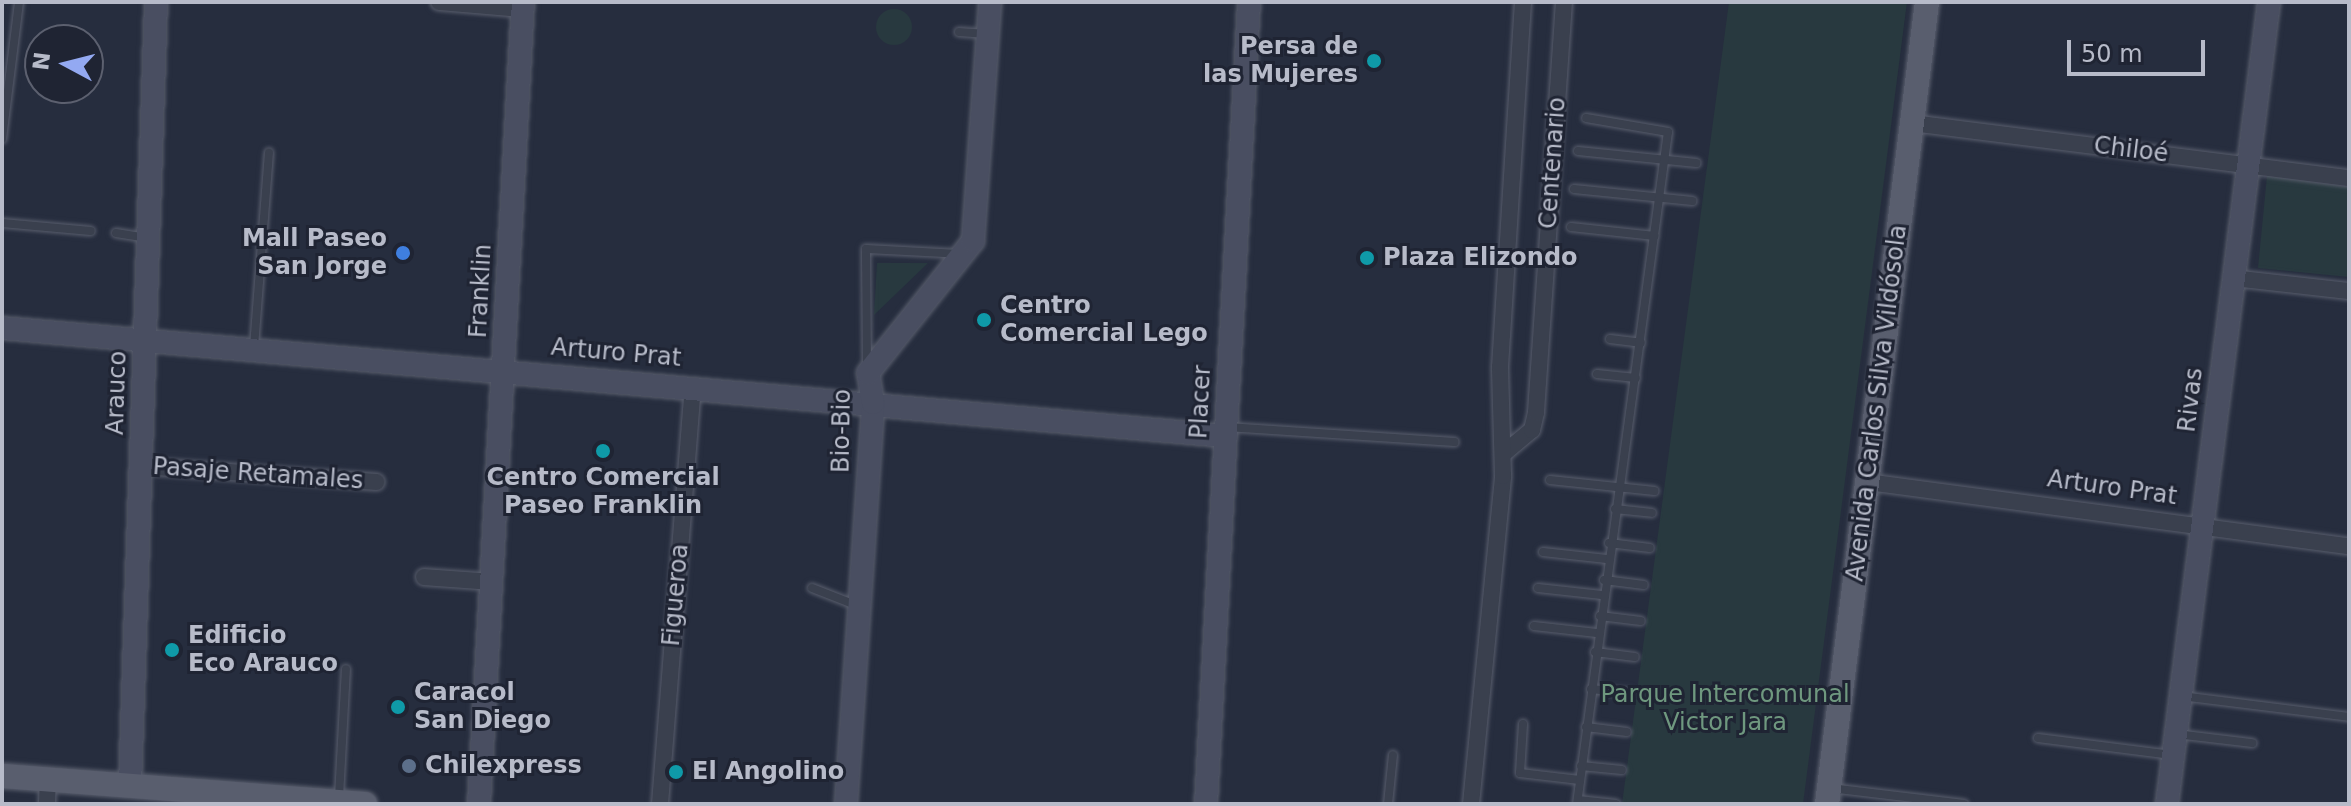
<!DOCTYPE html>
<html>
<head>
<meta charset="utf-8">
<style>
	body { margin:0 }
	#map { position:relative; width:2351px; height:806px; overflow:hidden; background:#262d3e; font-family:"DejaVu Sans",sans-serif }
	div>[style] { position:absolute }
	.green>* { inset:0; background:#28393f }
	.round { border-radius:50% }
	.roads { filter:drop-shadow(0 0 2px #585d6c) drop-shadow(0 0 2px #585d6c) }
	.lane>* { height:8px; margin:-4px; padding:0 4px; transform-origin:4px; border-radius:4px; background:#3a404e }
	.street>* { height:16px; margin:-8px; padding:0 8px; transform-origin:8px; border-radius:8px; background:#3a404e }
	.secondary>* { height:22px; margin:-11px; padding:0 11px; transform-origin:11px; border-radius:11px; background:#494e61 }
	.primary>* { height:24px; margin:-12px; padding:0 12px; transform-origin:12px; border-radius:12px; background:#595e6e }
	.dots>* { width:22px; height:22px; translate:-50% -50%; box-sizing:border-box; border:4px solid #1f2433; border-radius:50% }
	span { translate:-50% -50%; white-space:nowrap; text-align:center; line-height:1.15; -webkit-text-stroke:6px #1f2433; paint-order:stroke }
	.poi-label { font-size:24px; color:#b7bbc9; font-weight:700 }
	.right { translate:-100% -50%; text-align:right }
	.left { translate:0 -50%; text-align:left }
	.street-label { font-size:24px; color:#b7bbc9 }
	.park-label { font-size:24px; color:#6f987f }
	.frame { position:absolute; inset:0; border:4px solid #b7bbc9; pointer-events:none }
	.north { position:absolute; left:24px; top:24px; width:80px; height:80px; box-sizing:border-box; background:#1f2433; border:2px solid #5c606f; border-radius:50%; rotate:277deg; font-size:22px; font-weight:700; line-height:32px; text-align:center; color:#b7bbc9 }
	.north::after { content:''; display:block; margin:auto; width:28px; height:36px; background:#93a9f2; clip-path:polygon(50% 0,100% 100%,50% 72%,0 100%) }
	.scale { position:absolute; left:2067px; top:40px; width:138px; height:36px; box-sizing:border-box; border:4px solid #b7bbc9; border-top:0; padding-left:10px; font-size:24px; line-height:28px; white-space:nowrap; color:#b7bbc9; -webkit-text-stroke:6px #1f2433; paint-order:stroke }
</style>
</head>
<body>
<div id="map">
	<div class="green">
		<i style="clip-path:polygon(1729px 2px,1907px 2px,1803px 804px,1622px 804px)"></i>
		<i class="round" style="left:876px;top:9px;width:36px;height:36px"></i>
		<i style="clip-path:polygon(2267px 176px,2349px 187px,2349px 277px,2258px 268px)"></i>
		<i style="clip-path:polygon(877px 263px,928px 263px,874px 315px)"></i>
	</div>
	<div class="roads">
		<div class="lane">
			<i style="left:959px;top:32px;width:28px;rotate:4deg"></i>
			<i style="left:2px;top:139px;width:138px;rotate:-82.9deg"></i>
			<i style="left:1578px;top:151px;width:119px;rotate:5.8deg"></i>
			<i style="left:1574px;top:189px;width:119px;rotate:5.8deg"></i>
			<i style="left:2px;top:223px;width:89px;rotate:5.1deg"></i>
			<i style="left:1571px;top:227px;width:84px;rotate:6.1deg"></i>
			<i style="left:116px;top:233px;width:31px;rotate:9deg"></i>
			<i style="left:1610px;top:339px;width:31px;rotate:7deg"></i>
			<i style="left:254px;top:347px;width:195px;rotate:-85.6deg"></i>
			<i style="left:867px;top:368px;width:119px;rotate:-90.5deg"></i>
			<i style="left:866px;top:249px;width:94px;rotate:3deg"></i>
			<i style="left:1597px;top:374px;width:39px;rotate:6deg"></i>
			<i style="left:1227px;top:427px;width:228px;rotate:3.8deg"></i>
			<i style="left:1550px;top:480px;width:105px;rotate:6deg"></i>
			<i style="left:1615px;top:509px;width:37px;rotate:6deg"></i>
			<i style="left:1609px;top:543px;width:41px;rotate:7deg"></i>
			<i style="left:1543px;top:552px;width:64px;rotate:6.2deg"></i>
			<i style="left:1604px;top:580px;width:40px;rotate:7.1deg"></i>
			<i style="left:812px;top:588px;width:49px;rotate:21.4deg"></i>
			<i style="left:1538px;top:588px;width:64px;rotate:6.2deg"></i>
			<i style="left:1600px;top:616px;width:41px;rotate:7deg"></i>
			<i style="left:1534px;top:626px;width:63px;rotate:6.3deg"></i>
			<i style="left:1595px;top:652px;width:40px;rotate:7.1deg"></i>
			<i style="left:1591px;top:689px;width:39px;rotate:6deg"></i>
			<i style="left:2181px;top:696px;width:169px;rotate:7.1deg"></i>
			<i style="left:1523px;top:724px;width:49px;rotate:93.5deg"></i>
			<i style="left:1520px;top:773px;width:60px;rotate:6.7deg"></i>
			<i style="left:1586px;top:727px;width:41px;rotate:7deg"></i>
			<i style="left:2176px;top:734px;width:77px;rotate:6.8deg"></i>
			<i style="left:2038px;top:738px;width:135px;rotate:7.2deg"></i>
			<i style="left:1581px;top:766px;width:41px;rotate:5.6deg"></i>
			<i style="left:1830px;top:788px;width:135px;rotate:6.8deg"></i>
			<i style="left:339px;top:797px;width:128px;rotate:-86.9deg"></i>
			<i style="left:1578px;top:800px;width:38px;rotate:6deg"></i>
			<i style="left:1388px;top:804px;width:49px;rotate:-84.2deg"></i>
			<i style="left:1577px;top:804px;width:678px;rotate:-82.29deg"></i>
			<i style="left:1668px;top:132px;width:83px;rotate:-170.3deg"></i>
		</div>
		<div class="street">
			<i style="left:439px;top:2px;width:84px;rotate:4.8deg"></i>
			<i style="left:1912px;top:123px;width:440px;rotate:7.2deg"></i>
			<i style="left:2233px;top:278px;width:117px;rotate:6.4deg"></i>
			<i style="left:1503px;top:454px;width:38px;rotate:-40deg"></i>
			<i style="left:1532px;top:430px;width:18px;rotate:-77deg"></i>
			<i style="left:1536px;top:412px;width:411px;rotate:-86.1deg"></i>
			<i style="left:141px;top:466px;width:236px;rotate:3.9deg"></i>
			<i style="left:1867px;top:482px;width:486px;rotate:7.6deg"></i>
			<i style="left:424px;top:577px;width:68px;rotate:4.2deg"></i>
			<i style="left:47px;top:804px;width:24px;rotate:-88deg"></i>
			<i style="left:660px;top:804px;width:419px;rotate:-85.5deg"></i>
			<i style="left:1471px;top:804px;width:330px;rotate:-84.4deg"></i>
			<i style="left:1503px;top:476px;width:109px;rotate:-91.6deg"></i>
			<i style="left:1500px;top:367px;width:366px;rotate:-86.4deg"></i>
		</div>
		<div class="secondary">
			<i style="left:2px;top:328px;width:1228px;rotate:5.05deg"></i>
			<i style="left:130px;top:786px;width:784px;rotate:-88.1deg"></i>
			<i style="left:479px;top:804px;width:803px;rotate:-86.86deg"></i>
			<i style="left:846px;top:804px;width:402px;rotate:-86.1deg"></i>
			<i style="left:873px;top:403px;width:30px;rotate:-99deg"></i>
			<i style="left:868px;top:373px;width:169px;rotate:-51.5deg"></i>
			<i style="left:973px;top:241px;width:240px;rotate:-85.9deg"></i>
			<i style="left:1206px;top:804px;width:803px;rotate:-86.93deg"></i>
			<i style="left:2167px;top:804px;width:808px;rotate:-82.75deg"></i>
		</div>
		<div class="primary">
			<i style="left:2px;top:776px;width:364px;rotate:4.4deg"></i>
			<i style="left:1827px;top:804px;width:808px;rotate:-82.89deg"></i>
		</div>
	</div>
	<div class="dots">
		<i style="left:1374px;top:61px;background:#0f9aa8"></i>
		<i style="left:403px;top:253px;background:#3f7fe0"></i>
		<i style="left:1367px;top:258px;background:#0f9aa8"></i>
		<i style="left:984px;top:320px;background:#0f9aa8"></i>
		<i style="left:603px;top:451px;background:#0f9aa8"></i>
		<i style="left:172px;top:650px;background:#0f9aa8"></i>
		<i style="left:398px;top:707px;background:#0f9aa8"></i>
		<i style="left:409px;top:766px;background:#5c6f8a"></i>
		<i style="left:676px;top:772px;background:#0f9aa8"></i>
	</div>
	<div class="poi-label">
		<span class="right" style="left:1358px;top:61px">Persa de<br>las Mujeres</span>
		<span class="right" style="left:387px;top:253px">Mall Paseo<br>San Jorge</span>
		<span class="left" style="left:1383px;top:258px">Plaza Elizondo</span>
		<span class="left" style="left:1000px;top:320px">Centro<br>Comercial Lego</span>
		<span style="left:603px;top:492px">Centro Comercial<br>Paseo Franklin</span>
		<span class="left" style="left:188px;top:650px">Edificio<br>Eco Arauco</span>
		<span class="left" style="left:414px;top:707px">Caracol<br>San Diego</span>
		<span class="left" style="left:425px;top:766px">Chilexpress</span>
		<span class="left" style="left:692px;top:772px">El Angolino</span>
	</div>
	<div class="street-label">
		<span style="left:2131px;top:150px;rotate:7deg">Chiloé</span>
		<span style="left:1553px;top:163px;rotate:-86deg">Centenario</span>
		<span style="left:481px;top:291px;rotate:-87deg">Franklin</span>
		<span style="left:616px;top:353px;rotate:5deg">Arturo Prat</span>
		<span style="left:117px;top:393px;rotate:-88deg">Arauco</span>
		<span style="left:2191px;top:400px;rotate:-83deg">Rivas</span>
		<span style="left:1201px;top:402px;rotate:-87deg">Placer</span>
		<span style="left:1877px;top:403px;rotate:-83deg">Avenida Carlos Silva Vildósola</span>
		<span style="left:842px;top:431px;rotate:-89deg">Bio-Bio</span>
		<span style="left:258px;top:474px;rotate:4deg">Pasaje Retamales</span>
		<span style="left:2112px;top:488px;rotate:8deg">Arturo Prat</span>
		<span style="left:676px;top:595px;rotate:-85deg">Figueroa</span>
	</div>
	<div class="park-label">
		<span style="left:1725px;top:709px">Parque Intercomunal<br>Victor Jara</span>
	</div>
	<div class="frame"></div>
	<div class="north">N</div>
	<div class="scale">50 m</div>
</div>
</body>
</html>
